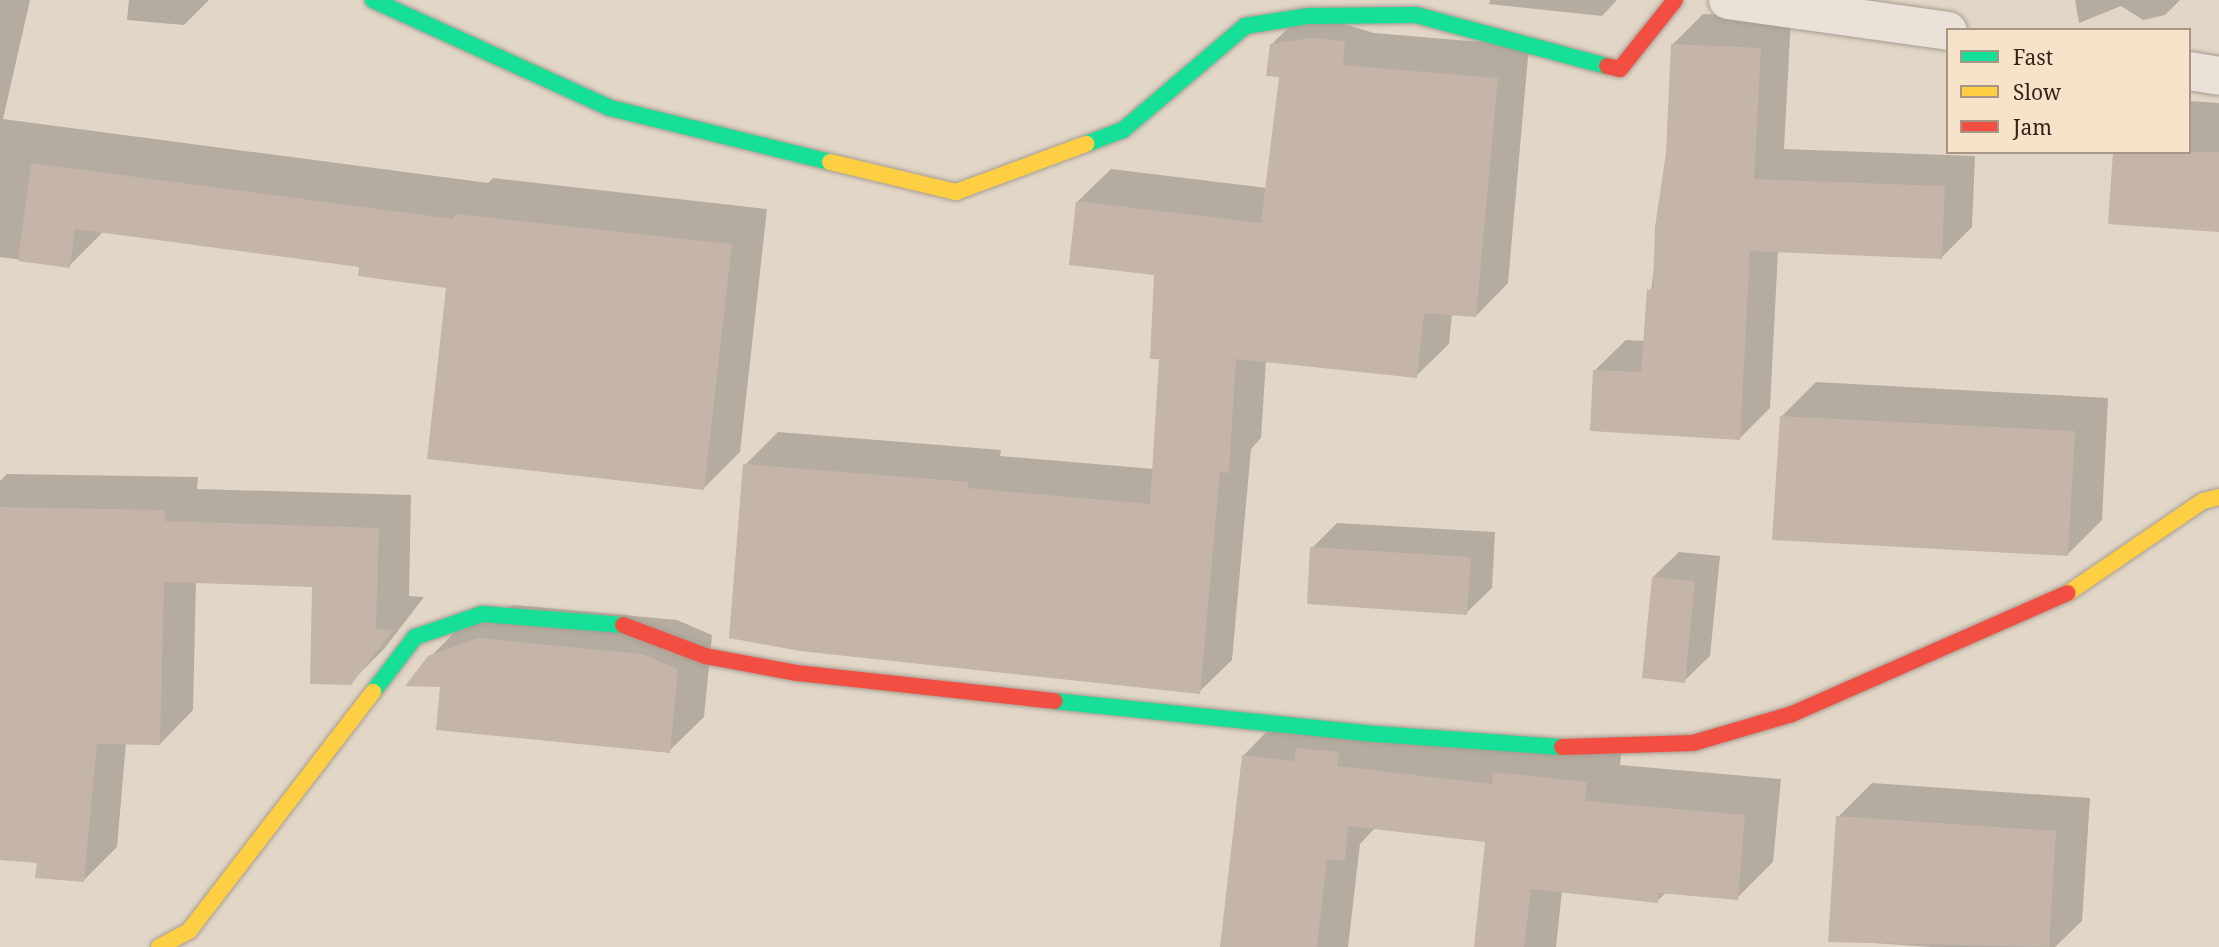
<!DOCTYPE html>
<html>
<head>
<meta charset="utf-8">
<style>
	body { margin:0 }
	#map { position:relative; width:2219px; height:947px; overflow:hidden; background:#e2d7c7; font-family:"Noto Serif",serif }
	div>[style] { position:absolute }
	.shadow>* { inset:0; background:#0003 }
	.building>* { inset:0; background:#c5b4a8 }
	.roads { filter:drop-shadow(0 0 2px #a69c91) drop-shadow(0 0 2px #a69c91) }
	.street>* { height:38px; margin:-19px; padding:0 19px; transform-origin:19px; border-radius:19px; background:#eae2d8 }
	.fast>* { height:16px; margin:-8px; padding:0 8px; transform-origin:8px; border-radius:8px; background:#16e098 }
	.slow>* { height:16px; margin:-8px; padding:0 8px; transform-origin:8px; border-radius:8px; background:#ffcf43 }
	.jam>* { height:16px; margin:-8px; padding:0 8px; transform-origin:8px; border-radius:8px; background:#f24e42 }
	span { translate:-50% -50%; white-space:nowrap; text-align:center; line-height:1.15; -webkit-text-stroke:5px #f6e3ca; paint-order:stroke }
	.legend { position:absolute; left:1946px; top:28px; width:245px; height:126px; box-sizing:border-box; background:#f6e3ca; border:2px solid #a89684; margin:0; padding:9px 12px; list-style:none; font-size:21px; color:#34231a }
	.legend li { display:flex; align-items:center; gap:14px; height:35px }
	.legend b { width:35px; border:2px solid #a89684 }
</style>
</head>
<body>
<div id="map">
	<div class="shadow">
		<i style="clip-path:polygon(0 0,30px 0,3px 119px,488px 183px,493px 178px,767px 209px,740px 452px,704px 488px,448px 287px,361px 265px,104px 231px,69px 266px,0 257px)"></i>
		<i style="clip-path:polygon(129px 0,209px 0,184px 25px,127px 20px)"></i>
		<i style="clip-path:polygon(1490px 0,1617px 0,1602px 16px,1489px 4px)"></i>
		<i style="clip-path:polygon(2075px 0,2180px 0,2165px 15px,2143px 20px,2121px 6px,2079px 23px)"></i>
		<i style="clip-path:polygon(1304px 12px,1374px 33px,1529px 46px,1508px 283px,1476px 316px,1452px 313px,1449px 344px,1416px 376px,1266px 360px,1261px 438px,1251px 449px,1232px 660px,1199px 692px,745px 465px,778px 432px,1001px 450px,1000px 456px,1154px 469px,1161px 358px,1156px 273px,1078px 201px,1111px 169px,1267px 188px,1281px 76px,1271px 45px)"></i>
		<i style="clip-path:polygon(1703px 14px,1791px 18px,1784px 149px,1975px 156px,1972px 227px,1941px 258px,1778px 251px,1770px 408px,1739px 439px,1595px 370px,1626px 340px,1645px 341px,1668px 153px,1672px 45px)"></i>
		<i style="clip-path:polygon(2189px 101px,2219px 103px,2219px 230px,2189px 152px)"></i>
		<i style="clip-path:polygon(1816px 382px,2108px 398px,2102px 520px,2068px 554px,1782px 416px)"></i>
		<i style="clip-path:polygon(7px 474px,198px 477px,197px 489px,411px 495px,409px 596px,424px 597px,384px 649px,350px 683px,314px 585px,196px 581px,193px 710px,160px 744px,126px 743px,117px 847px,84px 880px,39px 862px,0 858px,0 481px)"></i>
		<i style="clip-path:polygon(1337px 523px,1495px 532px,1492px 588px,1466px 613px,1312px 548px)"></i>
		<i style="clip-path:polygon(1679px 552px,1720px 556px,1710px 656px,1684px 681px,1653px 577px)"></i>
		<i style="clip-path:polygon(514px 605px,677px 620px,712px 635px,704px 717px,669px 751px,442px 686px,430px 657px,465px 622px)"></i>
		<i style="clip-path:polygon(1279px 719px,1622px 746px,1620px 765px,1781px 779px,1773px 862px,1737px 898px,1667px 892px,1657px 901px,1562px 891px,1556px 947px,1475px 947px,1487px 840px,1376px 827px,1360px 844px,1348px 947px,1221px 947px,1243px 756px)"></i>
		<i style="clip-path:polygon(1872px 783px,2090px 798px,2082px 921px,2055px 947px,1932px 947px,1830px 940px,1838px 817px)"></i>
	</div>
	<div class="building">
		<i style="clip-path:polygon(1311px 38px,1345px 41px,1343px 65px,1498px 78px,1476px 317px,1424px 313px,1417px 378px,1236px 359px,1229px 473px,1220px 472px,1200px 694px,800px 651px,729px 638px,743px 464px,969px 482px,968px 488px,1150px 504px,1159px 359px,1150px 359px,1154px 275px,1069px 265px,1076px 201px,1261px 223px,1279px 77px,1266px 76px,1270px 44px)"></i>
		<i style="clip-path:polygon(1671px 44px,1761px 48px,1754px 179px,1945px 186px,1942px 259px,1750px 251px,1740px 440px,1590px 431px,1593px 370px,1641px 372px,1647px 289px,1653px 290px,1655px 227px,1666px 153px)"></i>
		<i style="clip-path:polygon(2113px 152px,2219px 152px,2219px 232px,2108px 224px)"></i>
		<i style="clip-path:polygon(31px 163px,454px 219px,455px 214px,732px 244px,704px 490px,427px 459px,446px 288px,358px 276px,359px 267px,75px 229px,70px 268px,18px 261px)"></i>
		<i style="clip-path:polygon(1780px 416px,2075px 431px,2068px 556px,1772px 540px)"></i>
		<i style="clip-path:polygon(0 507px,165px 510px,165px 521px,379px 528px,376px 629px,393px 630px,351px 685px,310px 684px,312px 587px,164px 582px,160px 745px,97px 744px,84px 882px,35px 878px,37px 863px,0 860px)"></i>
		<i style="clip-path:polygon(1310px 547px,1471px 557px,1467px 615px,1307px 604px)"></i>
		<i style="clip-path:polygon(1652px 577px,1695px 581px,1685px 683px,1642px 678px)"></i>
		<i style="clip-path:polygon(478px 638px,642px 654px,678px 669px,670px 753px,436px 730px,440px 687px,405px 686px,428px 656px)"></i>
		<i style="clip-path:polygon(1296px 748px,1339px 752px,1337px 766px,1492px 784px,1493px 772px,1587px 782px,1585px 801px,1745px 815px,1738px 900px,1659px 893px,1658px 903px,1531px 889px,1524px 947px,1474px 947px,1485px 842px,1348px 826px,1345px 861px,1327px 859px,1317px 947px,1220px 947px,1242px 755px,1294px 761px)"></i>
		<i style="clip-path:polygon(1836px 816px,2056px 831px,2049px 947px,1828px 942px)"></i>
	</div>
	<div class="roads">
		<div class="street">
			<i style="left:1728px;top:0;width:222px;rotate:8deg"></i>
			<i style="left:2189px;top:71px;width:30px;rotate:9deg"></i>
		</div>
		<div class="fast">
			<i style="left:373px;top:0;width:260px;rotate:24.5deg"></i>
			<i style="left:610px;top:108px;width:227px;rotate:13.8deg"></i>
			<i style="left:1086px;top:144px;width:40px;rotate:-21deg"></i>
			<i style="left:1123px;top:130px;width:160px;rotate:-40.4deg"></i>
			<i style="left:1245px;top:26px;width:65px;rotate:-8.9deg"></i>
			<i style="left:1309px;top:16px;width:107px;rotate:-0.5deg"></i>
			<i style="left:1416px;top:15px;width:198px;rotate:15deg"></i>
			<i style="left:373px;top:692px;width:69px;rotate:-52.6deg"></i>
			<i style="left:415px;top:637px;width:71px;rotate:-18.9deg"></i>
			<i style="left:482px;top:614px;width:141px;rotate:4.5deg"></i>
			<i style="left:1054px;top:701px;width:324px;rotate:5.9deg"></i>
			<i style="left:1376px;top:734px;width:186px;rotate:4deg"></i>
		</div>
		<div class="slow">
			<i style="left:830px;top:162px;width:130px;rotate:13.4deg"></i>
			<i style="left:956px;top:192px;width:139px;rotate:-20.3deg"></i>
			<i style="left:2068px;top:593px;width:163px;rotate:-34.3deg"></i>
			<i style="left:2203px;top:501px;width:16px;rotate:-14deg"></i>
			<i style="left:159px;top:947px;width:34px;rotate:-28deg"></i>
			<i style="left:189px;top:931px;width:302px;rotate:-52.4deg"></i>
		</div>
		<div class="jam">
			<i style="left:1607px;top:66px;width:13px;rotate:13deg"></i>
			<i style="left:1620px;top:69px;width:88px;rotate:-51.4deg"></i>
			<i style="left:623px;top:625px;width:88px;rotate:20.7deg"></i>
			<i style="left:705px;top:656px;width:94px;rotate:10.5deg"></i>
			<i style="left:797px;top:673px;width:259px;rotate:6.2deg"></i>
			<i style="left:1562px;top:747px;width:131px;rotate:-1.7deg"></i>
			<i style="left:1693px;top:743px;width:103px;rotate:-16.3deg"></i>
			<i style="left:1792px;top:714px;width:301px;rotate:-23.7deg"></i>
		</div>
	</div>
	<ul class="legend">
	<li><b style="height:9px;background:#16e098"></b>Fast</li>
	<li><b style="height:9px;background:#ffcf43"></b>Slow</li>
	<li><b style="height:9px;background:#f24e42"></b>Jam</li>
	</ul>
</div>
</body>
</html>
